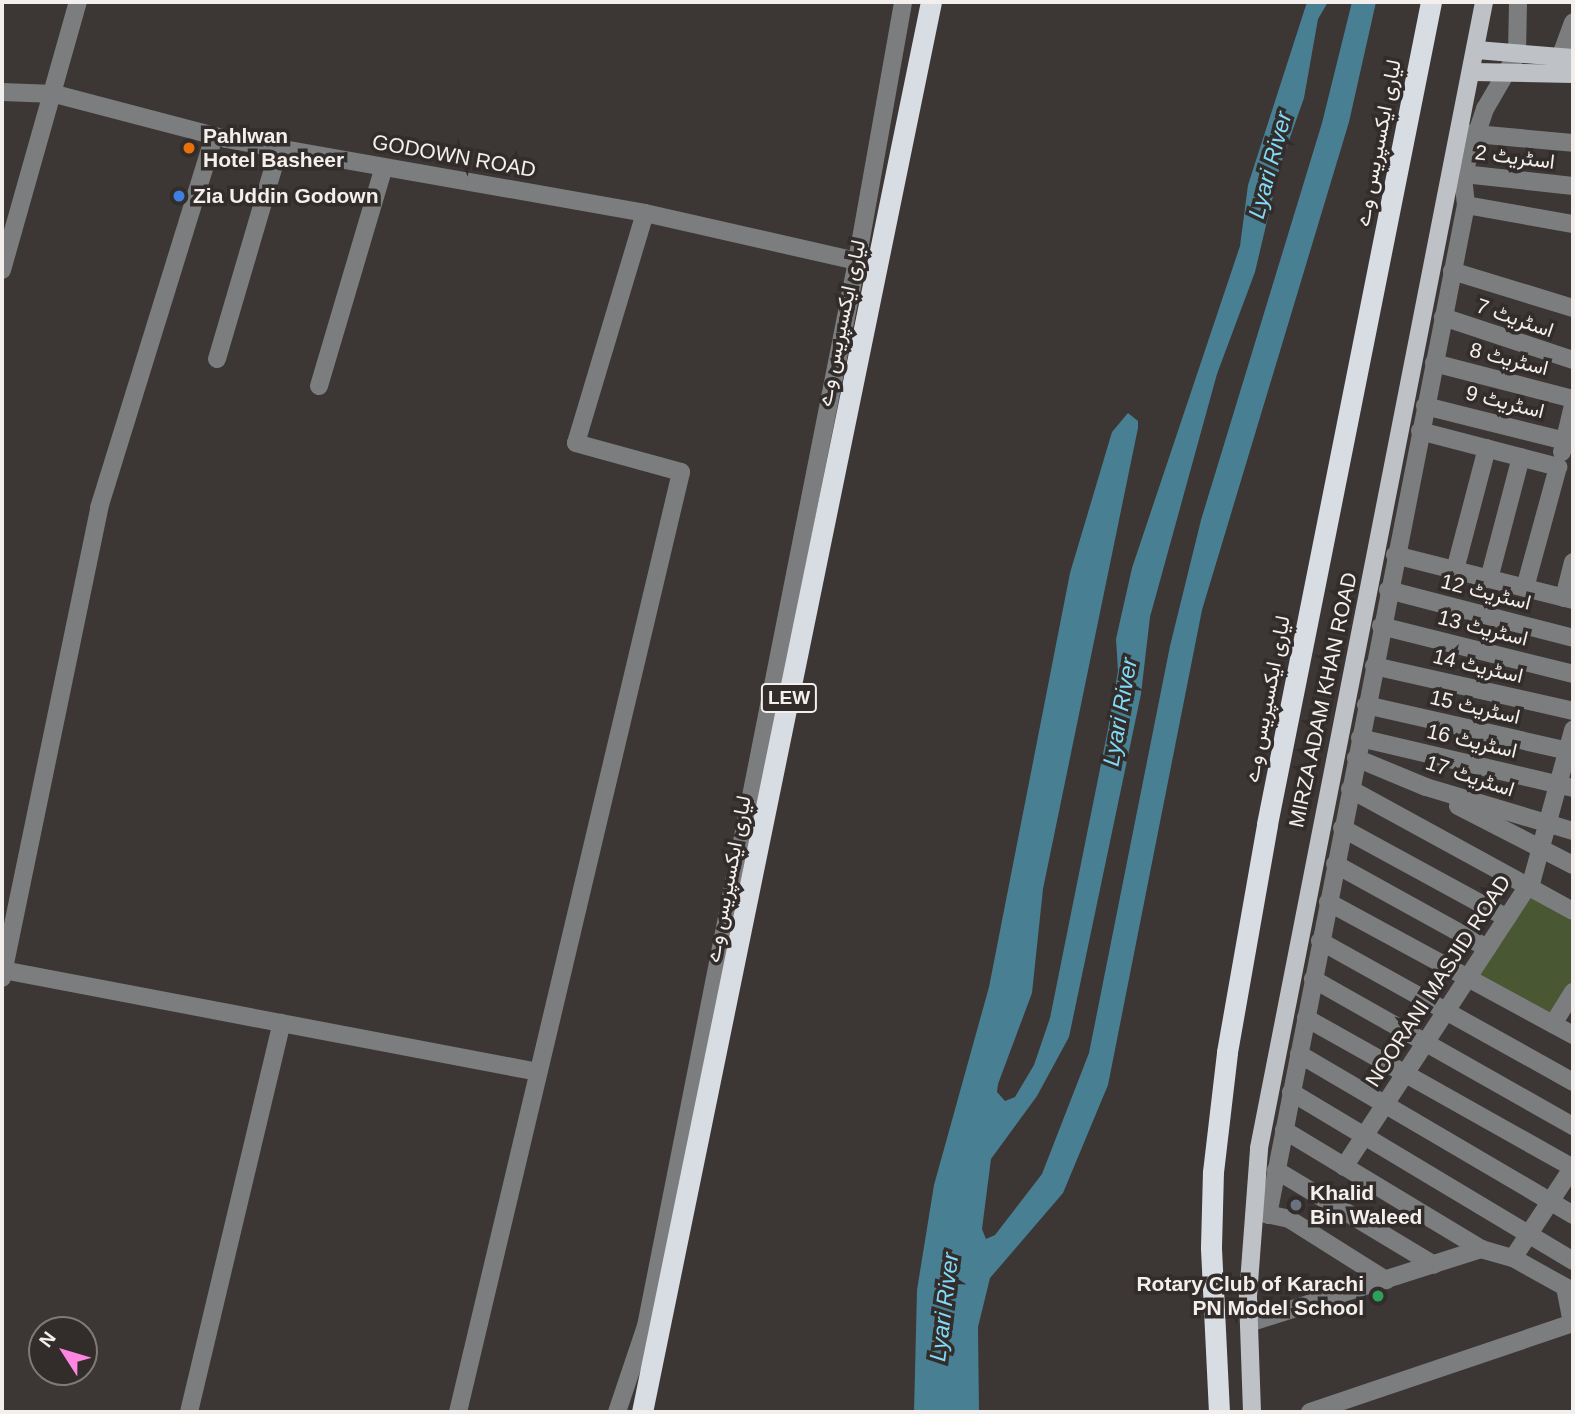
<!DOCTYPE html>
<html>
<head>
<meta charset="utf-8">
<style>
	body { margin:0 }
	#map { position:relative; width:1575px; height:1414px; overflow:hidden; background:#3c3634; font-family:Arial,Vazirmatn,sans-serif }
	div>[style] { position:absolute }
	.green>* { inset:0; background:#495732 }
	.water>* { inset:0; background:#487f92 }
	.minor>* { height:18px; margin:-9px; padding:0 9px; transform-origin:9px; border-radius:9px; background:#7b7d7f }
	.major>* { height:18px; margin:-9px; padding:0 9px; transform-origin:9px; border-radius:9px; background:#bec2c7 }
	.highway>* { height:21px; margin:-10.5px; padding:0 10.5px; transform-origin:10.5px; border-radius:10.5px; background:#d8dde3 }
	.dots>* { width:19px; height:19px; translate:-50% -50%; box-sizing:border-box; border:4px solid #322c2a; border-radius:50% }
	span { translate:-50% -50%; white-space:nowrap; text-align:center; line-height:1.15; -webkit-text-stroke:7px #322c2a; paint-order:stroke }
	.shield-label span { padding:2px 5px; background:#322c2a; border:2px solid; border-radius:5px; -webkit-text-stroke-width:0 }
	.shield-label { font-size:19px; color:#f3efed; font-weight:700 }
	.poi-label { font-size:21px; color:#f3efed; font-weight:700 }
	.left { translate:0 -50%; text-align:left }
	.right { translate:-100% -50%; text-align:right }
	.street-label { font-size:21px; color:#f3efed }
	.water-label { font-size:23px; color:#81daf8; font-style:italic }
	.frame { position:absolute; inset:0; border:4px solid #f3efed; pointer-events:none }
	.north { position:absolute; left:28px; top:1316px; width:70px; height:70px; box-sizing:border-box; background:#322c2a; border:2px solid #7f7a78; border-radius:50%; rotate:307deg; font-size:19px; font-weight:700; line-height:28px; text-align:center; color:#f3efed }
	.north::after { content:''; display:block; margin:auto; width:24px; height:32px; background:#fd86e2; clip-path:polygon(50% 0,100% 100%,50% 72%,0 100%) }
</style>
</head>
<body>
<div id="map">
	<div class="green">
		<i style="clip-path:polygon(1527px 887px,1573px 912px,1573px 992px,1553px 1024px,1467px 978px)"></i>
	</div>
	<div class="water">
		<i style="clip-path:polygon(1307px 2px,1328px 2px,1318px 19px,1304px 98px,1280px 166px,1255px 272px,1217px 374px,1150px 617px,1141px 694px,1069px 1037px,1037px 1096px,991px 1159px,982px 1229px,986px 1239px,995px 1235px,1042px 1174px,1089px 1053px,1170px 646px,1201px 520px,1322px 123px,1352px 2px,1376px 2px,1349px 122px,1202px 610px,1108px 1085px,1063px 1193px,990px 1278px,978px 1327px,979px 1412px,914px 1412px,917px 1290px,934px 1185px,989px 987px,1070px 573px,1112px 432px,1128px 413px,1138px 421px,1138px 428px,1043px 889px,1032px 993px,998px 1084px,997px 1092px,1005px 1101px,1015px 1097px,1034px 1065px,1050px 1018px,1108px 729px,1118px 671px,1116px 639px,1132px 568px,1240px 246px,1248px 185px)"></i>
	</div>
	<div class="minor">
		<i style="left:1560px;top:58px;width:38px;rotate:-70deg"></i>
		<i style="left:2px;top:92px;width:53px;rotate:2.2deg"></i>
		<i style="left:55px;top:94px;width:177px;rotate:14.7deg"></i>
		<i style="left:226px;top:139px;width:425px;rotate:10deg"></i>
		<i style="left:645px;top:213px;width:217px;rotate:12.8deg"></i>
		<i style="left:1464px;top:133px;width:109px;rotate:5.2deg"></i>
		<i style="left:1454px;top:173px;width:120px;rotate:6.2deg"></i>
		<i style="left:1466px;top:205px;width:109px;rotate:10.1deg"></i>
		<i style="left:2px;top:270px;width:279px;rotate:-74.2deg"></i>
		<i style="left:1452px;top:271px;width:127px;rotate:17deg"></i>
		<i style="left:1443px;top:317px;width:137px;rotate:18.3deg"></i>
		<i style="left:217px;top:359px;width:220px;rotate:-73.6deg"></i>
		<i style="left:1434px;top:363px;width:144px;rotate:14.5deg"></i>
		<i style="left:319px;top:386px;width:228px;rotate:-73.5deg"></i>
		<i style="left:1425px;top:406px;width:153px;rotate:14deg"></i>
		<i style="left:1420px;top:431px;width:143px;rotate:14.6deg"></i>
		<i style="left:1558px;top:467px;width:125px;rotate:105.3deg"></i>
		<i style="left:1562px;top:452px;width:48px;rotate:-76.8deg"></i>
		<i style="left:1395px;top:555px;width:184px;rotate:14.2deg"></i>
		<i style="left:1455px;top:570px;width:126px;rotate:-75.3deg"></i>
		<i style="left:1489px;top:579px;width:126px;rotate:-75.3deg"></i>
		<i style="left:1388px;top:590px;width:191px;rotate:14.5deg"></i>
		<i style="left:1564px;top:598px;width:37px;rotate:-76deg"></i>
		<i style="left:1381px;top:626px;width:198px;rotate:14deg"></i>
		<i style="left:1374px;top:666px;width:204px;rotate:12.7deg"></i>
		<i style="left:1366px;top:705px;width:212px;rotate:12.8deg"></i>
		<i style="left:1360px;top:738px;width:219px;rotate:13.2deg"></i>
		<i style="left:1356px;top:758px;width:76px;rotate:22.5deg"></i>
		<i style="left:1426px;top:787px;width:153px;rotate:16.7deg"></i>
		<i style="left:1350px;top:789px;width:254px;rotate:28.7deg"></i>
		<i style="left:1458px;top:806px;width:129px;rotate:27.2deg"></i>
		<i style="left:1342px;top:828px;width:188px;rotate:28.6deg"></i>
		<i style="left:1335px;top:864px;width:174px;rotate:28.9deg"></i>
		<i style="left:1328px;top:902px;width:279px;rotate:28.5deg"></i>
		<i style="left:1320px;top:941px;width:290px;rotate:29.1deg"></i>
		<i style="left:3px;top:970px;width:545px;rotate:10.79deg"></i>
		<i style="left:2px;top:978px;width:480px;rotate:-78.3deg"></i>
		<i style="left:99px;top:508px;width:389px;rotate:-72.8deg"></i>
		<i style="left:1313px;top:979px;width:299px;rotate:29.5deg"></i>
		<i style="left:1306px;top:1018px;width:306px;rotate:29.3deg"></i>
		<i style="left:1553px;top:1024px;width:38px;rotate:-58deg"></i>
		<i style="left:1299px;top:1054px;width:318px;rotate:30.4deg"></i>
		<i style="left:1291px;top:1092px;width:329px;rotate:30.9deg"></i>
		<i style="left:1284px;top:1130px;width:230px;rotate:31.1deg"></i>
		<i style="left:1344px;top:1167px;width:343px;rotate:-56.8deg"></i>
		<i style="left:1532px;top:880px;width:156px;rotate:-74.7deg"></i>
		<i style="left:1276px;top:1170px;width:184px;rotate:31deg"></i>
		<i style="left:1257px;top:1212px;width:33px;rotate:12deg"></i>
		<i style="left:1289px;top:1219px;width:115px;rotate:32.2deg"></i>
		<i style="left:1268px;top:1215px;width:1029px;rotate:-78.91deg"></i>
		<i style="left:1466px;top:205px;width:31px;rotate:-96deg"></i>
		<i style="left:1463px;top:174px;width:69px;rotate:-71.3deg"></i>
		<i style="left:1485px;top:109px;width:64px;rotate:-59.8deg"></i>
		<i style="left:1517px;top:54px;width:52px;rotate:-88.9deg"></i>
		<i style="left:1513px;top:1258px;width:109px;rotate:-56.6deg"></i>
		<i style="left:1249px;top:1323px;width:244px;rotate:-17.7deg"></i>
		<i style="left:1481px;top:1249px;width:33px;rotate:16deg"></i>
		<i style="left:1513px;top:1258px;width:60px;rotate:29.1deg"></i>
		<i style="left:1565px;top:1287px;width:37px;rotate:79deg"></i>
		<i style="left:189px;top:1412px;width:400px;rotate:-76.6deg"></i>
		<i style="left:458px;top:1412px;width:966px;rotate:-76.65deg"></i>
		<i style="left:681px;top:472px;width:109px;rotate:-164.6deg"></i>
		<i style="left:576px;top:443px;width:240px;rotate:-73.3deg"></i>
		<i style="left:617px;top:1412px;width:91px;rotate:-71.4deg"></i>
		<i style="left:646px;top:1326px;width:1086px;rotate:-78.79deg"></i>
		<i style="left:857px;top:261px;width:263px;rotate:-79.9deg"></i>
		<i style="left:1310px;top:1412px;width:278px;rotate:-18.7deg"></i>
	</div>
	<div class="major">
		<i style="left:1477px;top:50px;width:96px;rotate:4.8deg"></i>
		<i style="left:1473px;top:72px;width:100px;rotate:1.1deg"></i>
		<i style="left:1252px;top:1412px;width:116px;rotate:-92deg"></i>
		<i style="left:1248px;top:1296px;width:148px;rotate:-85.7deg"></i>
		<i style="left:1259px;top:1148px;width:1168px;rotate:-78.89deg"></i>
	</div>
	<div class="highway">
		<i style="left:642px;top:1412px;width:1439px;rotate:-78.42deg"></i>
		<i style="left:1219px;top:1412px;width:165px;rotate:-92.8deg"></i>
		<i style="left:1211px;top:1247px;width:75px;rotate:-88.5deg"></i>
		<i style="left:1213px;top:1172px;width:121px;rotate:-83.3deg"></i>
		<i style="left:1227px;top:1052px;width:231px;rotate:-80deg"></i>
		<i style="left:1267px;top:824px;width:838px;rotate:-78.72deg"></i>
	</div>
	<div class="dots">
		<i style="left:189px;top:148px;background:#e8710a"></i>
		<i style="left:179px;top:196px;background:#3f7fe0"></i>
		<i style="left:1296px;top:1205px;background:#6b7280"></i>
		<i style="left:1378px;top:1296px;background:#2e9e5b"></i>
	</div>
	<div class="shield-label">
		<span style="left:789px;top:698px">LEW</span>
	</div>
	<div class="poi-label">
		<span class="left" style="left:203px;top:148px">Pahlwan<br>Hotel Basheer</span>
		<span class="left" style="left:193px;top:196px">Zia Uddin Godown</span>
		<span class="left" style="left:1310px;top:1205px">Khalid<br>Bin Waleed</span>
		<span class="right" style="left:1364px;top:1296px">Rotary Club of Karachi<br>PN Model School</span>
	</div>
	<div class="street-label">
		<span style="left:1378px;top:143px;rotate:-79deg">لیاری ایکسپریس وے</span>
		<span style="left:454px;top:156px;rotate:10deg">GODOWN ROAD</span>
		<span style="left:1515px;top:157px;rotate:7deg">اسٹریٹ 2</span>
		<span style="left:1515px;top:318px;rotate:19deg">اسٹریٹ 7</span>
		<span style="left:841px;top:323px;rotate:-78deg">لیاری ایکسپریس وے</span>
		<span style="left:1509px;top:359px;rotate:14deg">اسٹریٹ 8</span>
		<span style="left:1505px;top:402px;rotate:14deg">اسٹریٹ 9</span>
		<span style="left:1486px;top:592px;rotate:14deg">اسٹریٹ 12</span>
		<span style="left:1483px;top:628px;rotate:14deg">اسٹریٹ 13</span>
		<span style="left:1478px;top:666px;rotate:13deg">اسٹریٹ 14</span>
		<span style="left:1267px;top:699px;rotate:-79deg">لیاری ایکسپریس وے</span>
		<span style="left:1323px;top:700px;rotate:-78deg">MIRZA ADAM KHAN ROAD</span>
		<span style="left:1475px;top:707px;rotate:13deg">اسٹریٹ 15</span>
		<span style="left:1472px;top:741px;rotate:13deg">اسٹریٹ 16</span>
		<span style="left:1470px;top:776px;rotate:18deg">اسٹریٹ 17</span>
		<span style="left:728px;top:879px;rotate:-79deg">لیاری ایکسپریس وے</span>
		<span style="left:1438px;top:981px;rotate:-57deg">NOORANI MASJID ROAD</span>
	</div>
	<div class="water-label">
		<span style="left:1270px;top:165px;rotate:-75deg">Lyari River</span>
		<span style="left:1120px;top:712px;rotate:-80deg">Lyari River</span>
		<span style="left:944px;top:1307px;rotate:-83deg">Lyari River</span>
	</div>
	<div class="frame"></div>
	<div class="north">N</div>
</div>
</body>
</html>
